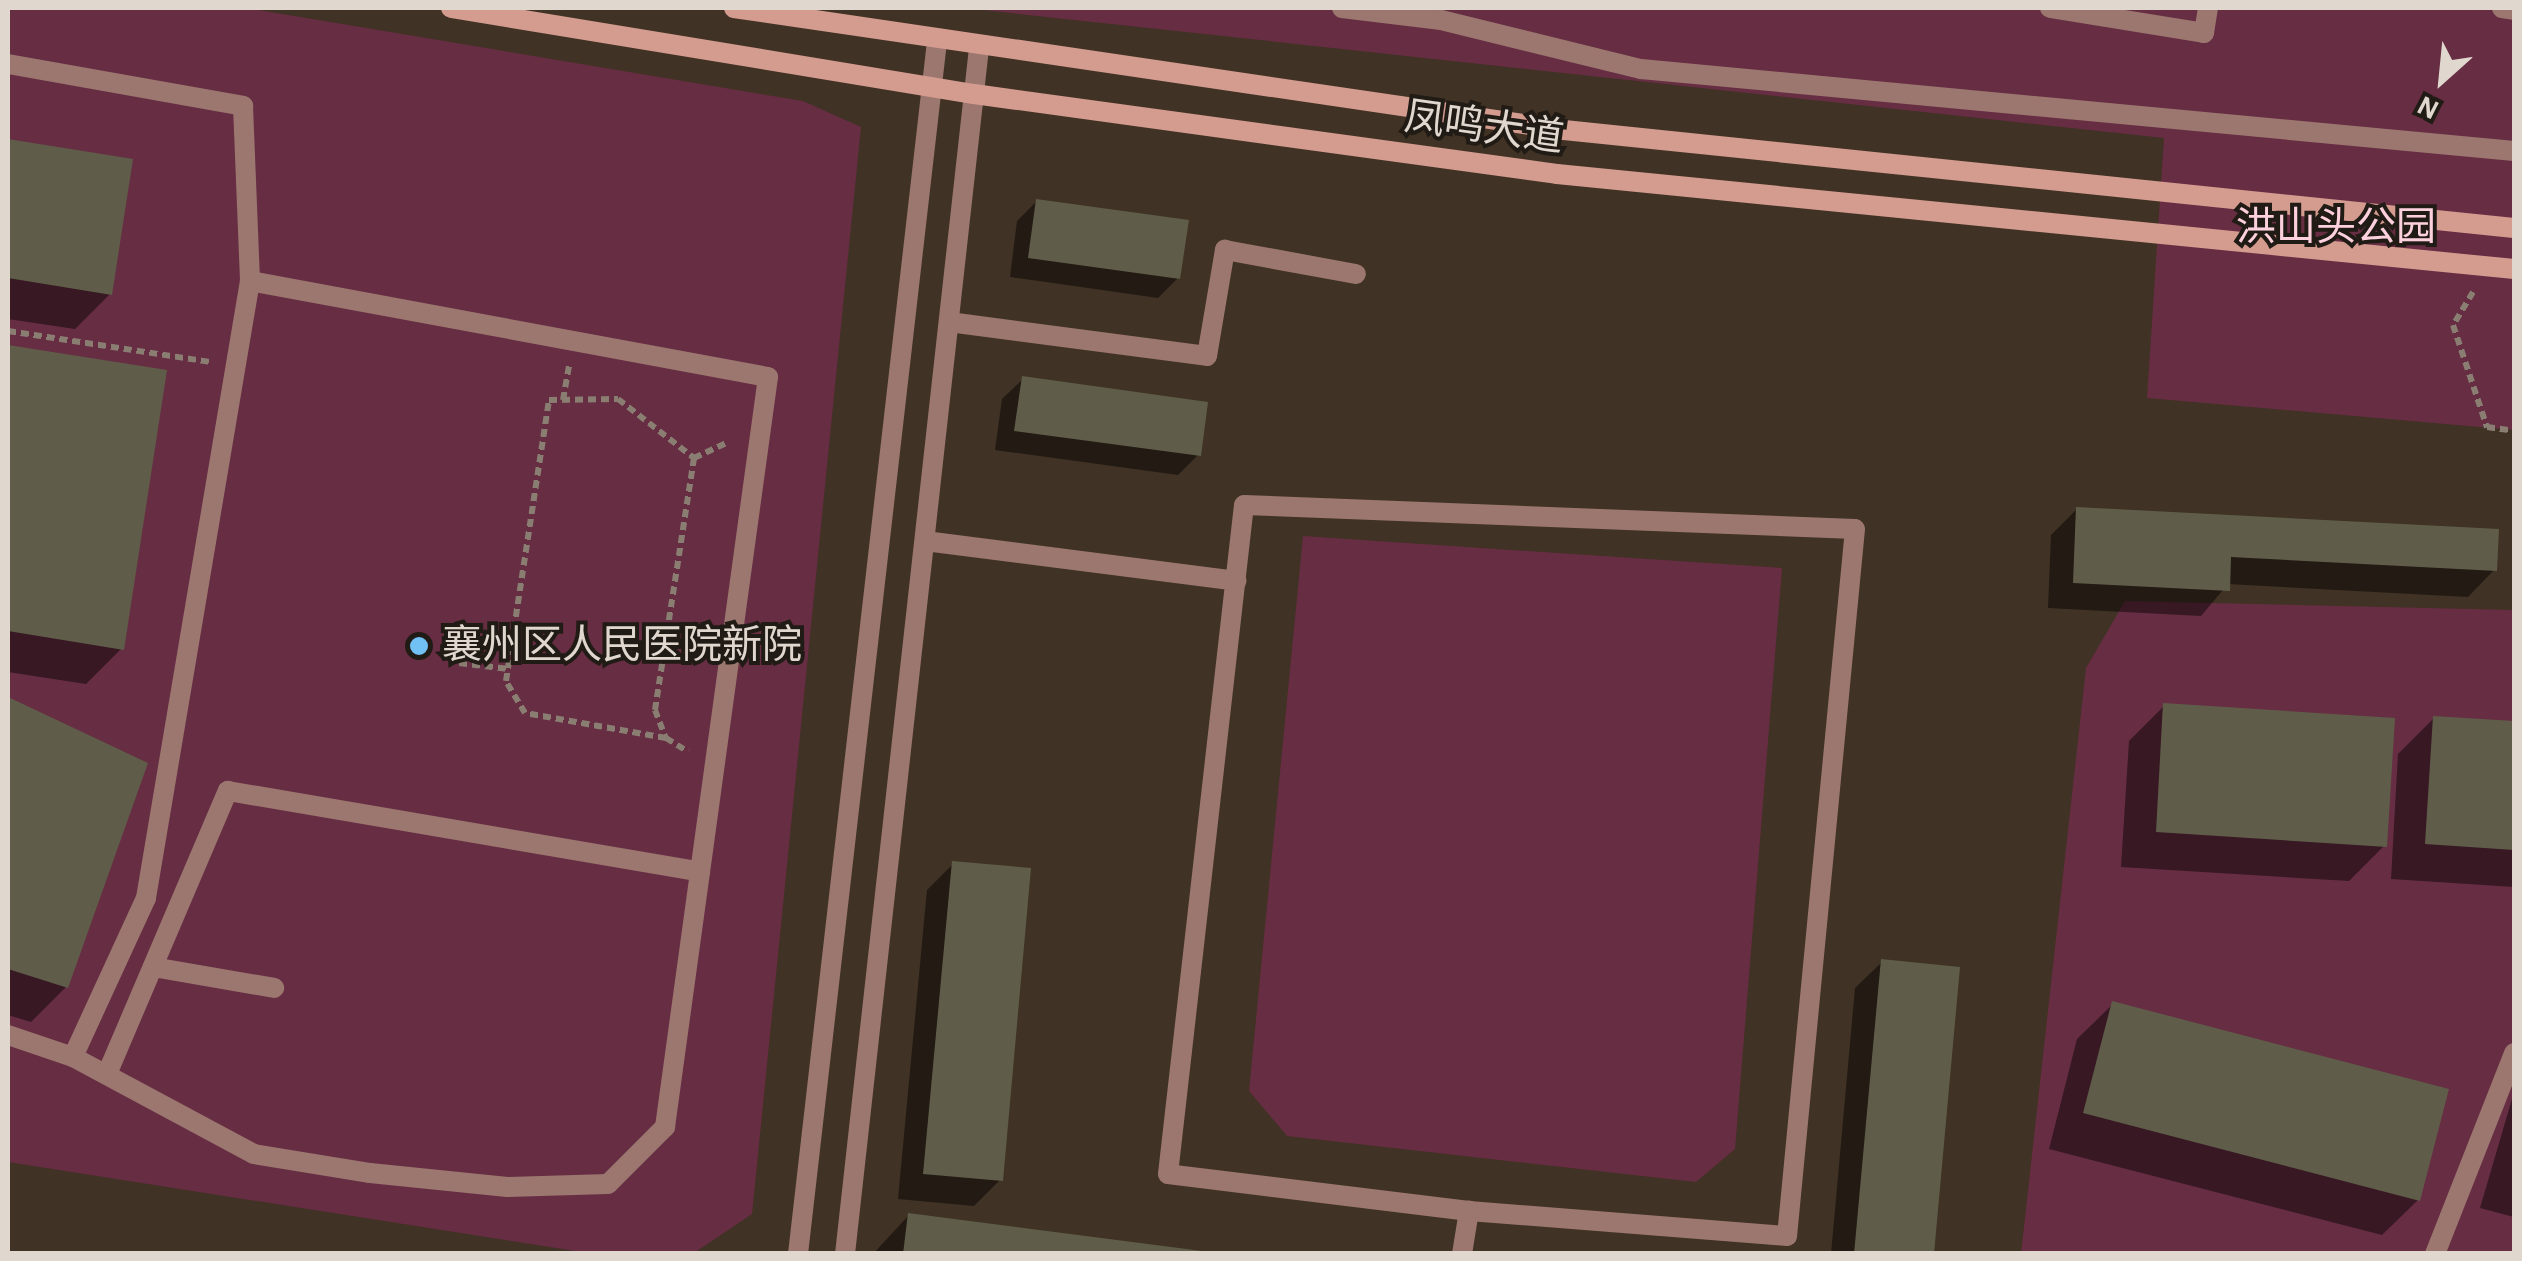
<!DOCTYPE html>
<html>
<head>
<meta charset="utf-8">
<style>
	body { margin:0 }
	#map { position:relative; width:2522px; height:1261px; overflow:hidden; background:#403224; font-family:"Alegreya Sans","Noto Sans SC",sans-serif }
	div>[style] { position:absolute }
	.green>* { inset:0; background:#672d43 }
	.shadow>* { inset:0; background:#0007 }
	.building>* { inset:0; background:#5f5d49 }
	.path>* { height:6px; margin-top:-3px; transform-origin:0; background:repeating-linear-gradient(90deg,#8a7e73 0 8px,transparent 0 13px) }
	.service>* { height:20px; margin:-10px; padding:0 10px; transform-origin:10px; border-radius:10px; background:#9b776f }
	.tertiary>* { height:20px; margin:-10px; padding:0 10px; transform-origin:10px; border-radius:10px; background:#9b776f }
	.secondary>* { height:20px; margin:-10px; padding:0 10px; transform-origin:10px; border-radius:10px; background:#d49b8f }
	.dots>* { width:28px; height:28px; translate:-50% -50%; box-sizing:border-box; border:5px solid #211b15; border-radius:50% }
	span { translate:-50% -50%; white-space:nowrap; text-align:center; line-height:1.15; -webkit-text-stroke:8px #211b15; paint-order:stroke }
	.street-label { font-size:40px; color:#e0d7cf }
	.park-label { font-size:40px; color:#fdd0dd }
	.poi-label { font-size:40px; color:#e0d7cf }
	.left { translate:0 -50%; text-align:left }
	.frame { position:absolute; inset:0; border:10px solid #e0d7cf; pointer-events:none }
	.north { position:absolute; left:2392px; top:30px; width:100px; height:100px; -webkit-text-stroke:8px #211b15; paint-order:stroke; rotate:207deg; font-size:28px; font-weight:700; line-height:40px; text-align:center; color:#e0d7cf }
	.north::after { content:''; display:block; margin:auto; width:35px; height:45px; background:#e0d7cf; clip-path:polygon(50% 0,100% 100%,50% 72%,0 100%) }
</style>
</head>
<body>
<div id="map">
	<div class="green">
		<i style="clip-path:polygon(8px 8px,246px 8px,803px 101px,861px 127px,752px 1214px,694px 1253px,588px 1253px,8px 1162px)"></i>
		<i style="clip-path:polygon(964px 8px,2514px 8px,2514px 430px,2147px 398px,2164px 138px)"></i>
		<i style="clip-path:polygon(1303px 536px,1782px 568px,1735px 1149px,1696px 1182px,1287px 1136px,1249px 1091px)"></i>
		<i style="clip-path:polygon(2125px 601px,2514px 610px,2514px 1253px,2021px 1254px,2086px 668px)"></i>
	</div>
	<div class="shadow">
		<i style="clip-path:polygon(8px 142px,131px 161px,110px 294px,75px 329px,8px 319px)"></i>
		<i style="clip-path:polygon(1037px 201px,1178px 278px,1158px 298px,1010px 277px,1017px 221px)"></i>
		<i style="clip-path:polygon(8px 347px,165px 372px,122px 648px,86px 684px,8px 672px)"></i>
		<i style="clip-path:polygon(1023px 379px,1198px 455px,1178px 475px,995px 450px,1002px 399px)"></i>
		<i style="clip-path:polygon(2077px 509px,2494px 570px,2468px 597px,2228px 584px,2201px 616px,2048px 608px,2051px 535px)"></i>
		<i style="clip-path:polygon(8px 701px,145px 765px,66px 987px,31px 1022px,8px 1015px)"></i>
		<i style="clip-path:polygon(2164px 706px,2384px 846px,2349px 881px,2121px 867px,2129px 741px)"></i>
		<i style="clip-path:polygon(2434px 718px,2514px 724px,2514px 887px,2391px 879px,2398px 754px)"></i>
		<i style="clip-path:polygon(953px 864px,1000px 1180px,974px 1206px,898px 1199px,927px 890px)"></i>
		<i style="clip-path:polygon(1882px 962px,1932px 1254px,1831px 1254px,1855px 988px)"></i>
		<i style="clip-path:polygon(2113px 1004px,2418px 1200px,2382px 1235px,2049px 1149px,2077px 1039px)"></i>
		<i style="clip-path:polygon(2514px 1092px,2514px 1217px,2480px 1208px)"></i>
		<i style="clip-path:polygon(909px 1215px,1201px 1254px,873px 1254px)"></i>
	</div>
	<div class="building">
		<i style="clip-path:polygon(8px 139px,133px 159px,112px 295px,8px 278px)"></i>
		<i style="clip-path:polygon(1036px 199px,1189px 220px,1180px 279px,1028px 258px)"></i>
		<i style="clip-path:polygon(8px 345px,167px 370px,124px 650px,8px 631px)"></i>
		<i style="clip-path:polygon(1022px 376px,1208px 402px,1201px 456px,1014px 431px)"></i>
		<i style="clip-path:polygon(2076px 507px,2499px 529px,2497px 571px,2231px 557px,2230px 591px,2073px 583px)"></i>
		<i style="clip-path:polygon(8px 697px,148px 763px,68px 988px,8px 969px)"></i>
		<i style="clip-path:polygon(2163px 703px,2395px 718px,2387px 847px,2156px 832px)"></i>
		<i style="clip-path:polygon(2433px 716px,2514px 721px,2514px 850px,2425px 844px)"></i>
		<i style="clip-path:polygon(952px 861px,1031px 868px,1003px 1181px,923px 1174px)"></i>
		<i style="clip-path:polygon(1881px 959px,1960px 967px,1934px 1254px,1854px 1254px)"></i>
		<i style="clip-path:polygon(2112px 1001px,2449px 1089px,2420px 1201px,2083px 1113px)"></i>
		<i style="clip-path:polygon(908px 1213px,1202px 1251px,1202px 1254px,903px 1254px)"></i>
	</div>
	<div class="path">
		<i style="left:2473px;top:292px;width:39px;rotate:121deg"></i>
		<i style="left:2453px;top:325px;width:108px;rotate:71.6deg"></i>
		<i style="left:2487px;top:427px;width:27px;rotate:8deg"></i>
		<i style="left:8px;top:331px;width:204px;rotate:8.7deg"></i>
		<i style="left:563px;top:400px;width:35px;rotate:-80deg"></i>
		<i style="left:694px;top:458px;width:38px;rotate:-25deg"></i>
		<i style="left:459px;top:663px;width:50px;rotate:6.8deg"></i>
		<i style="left:666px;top:738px;width:143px;rotate:-169.9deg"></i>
		<i style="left:525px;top:713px;width:37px;rotate:-121deg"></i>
		<i style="left:506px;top:681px;width:284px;rotate:-81.3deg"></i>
		<i style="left:549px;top:400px;width:69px;rotate:-0.8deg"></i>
		<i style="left:618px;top:399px;width:96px;rotate:37.8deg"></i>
		<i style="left:694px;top:458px;width:255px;rotate:98.8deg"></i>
		<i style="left:655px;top:710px;width:30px;rotate:69deg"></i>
		<i style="left:666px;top:738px;width:26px;rotate:32deg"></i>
	</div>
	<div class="service">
		<i style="left:2050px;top:8px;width:156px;rotate:9.2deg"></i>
		<i style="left:2204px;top:33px;width:25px;rotate:-81deg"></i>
		<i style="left:2502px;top:8px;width:12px;rotate:9deg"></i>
		<i style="left:8px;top:64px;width:239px;rotate:10.1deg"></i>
		<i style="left:243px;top:106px;width:175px;rotate:87.7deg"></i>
		<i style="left:250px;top:281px;width:626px;rotate:99.57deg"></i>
		<i style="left:146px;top:898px;width:175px;rotate:114.7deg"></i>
		<i style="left:73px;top:1057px;width:69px;rotate:-161.3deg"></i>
		<i style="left:949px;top:322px;width:260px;rotate:7.5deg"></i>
		<i style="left:1207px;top:356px;width:108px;rotate:-80.4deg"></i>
		<i style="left:1225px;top:250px;width:133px;rotate:10.4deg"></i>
		<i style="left:1244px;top:505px;width:611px;rotate:2.25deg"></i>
		<i style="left:1855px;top:529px;width:710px;rotate:95.49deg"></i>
		<i style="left:1787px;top:1236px;width:319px;rotate:-175.5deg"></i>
		<i style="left:1469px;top:1211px;width:303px;rotate:-173deg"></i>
		<i style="left:1168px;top:1174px;width:673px;rotate:-83.52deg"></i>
		<i style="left:925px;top:541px;width:314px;rotate:7.3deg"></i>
		<i style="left:153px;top:967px;width:123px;rotate:9.8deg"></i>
		<i style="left:73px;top:1057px;width:205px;rotate:28.2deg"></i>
		<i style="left:254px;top:1154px;width:118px;rotate:9.3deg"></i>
		<i style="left:370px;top:1173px;width:138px;rotate:5.8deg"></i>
		<i style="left:507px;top:1187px;width:101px;rotate:-1.7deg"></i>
		<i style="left:608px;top:1184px;width:81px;rotate:-45deg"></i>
		<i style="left:665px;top:1127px;width:757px;rotate:-82.18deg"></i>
		<i style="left:768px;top:377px;width:527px;rotate:-169.5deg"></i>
		<i style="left:107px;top:1074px;width:308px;rotate:-66.9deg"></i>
		<i style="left:228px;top:791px;width:479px;rotate:9.7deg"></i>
		<i style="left:1462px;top:1254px;width:44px;rotate:-80.8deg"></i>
		<i style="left:2435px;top:1254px;width:216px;rotate:-68.5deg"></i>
	</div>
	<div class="tertiary">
		<i style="left:1342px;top:8px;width:100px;rotate:6.9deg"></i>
		<i style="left:1441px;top:20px;width:206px;rotate:13.8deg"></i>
		<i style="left:1641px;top:69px;width:877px;rotate:5.37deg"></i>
		<i style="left:798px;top:1254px;width:1220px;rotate:-83.46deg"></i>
		<i style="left:845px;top:1254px;width:1213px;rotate:-83.66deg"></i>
	</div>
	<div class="secondary">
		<i style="left:451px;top:8px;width:530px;rotate:9.34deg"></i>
		<i style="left:974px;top:94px;width:588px;rotate:7.81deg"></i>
		<i style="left:1557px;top:174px;width:962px;rotate:5.67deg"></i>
		<i style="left:734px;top:8px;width:839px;rotate:8.36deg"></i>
		<i style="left:1564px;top:130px;width:955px;rotate:5.89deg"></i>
	</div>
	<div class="dots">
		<i style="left:419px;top:646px;background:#72c1f5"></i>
	</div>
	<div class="street-label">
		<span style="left:1484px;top:128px;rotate:8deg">凤鸣大道</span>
	</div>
	<div class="park-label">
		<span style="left:2336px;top:228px">洪山头公园</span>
	</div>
	<div class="poi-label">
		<span class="left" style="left:442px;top:646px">襄州区人民医院新院</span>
	</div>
	<div class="frame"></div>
	<div class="north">N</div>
</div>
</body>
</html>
